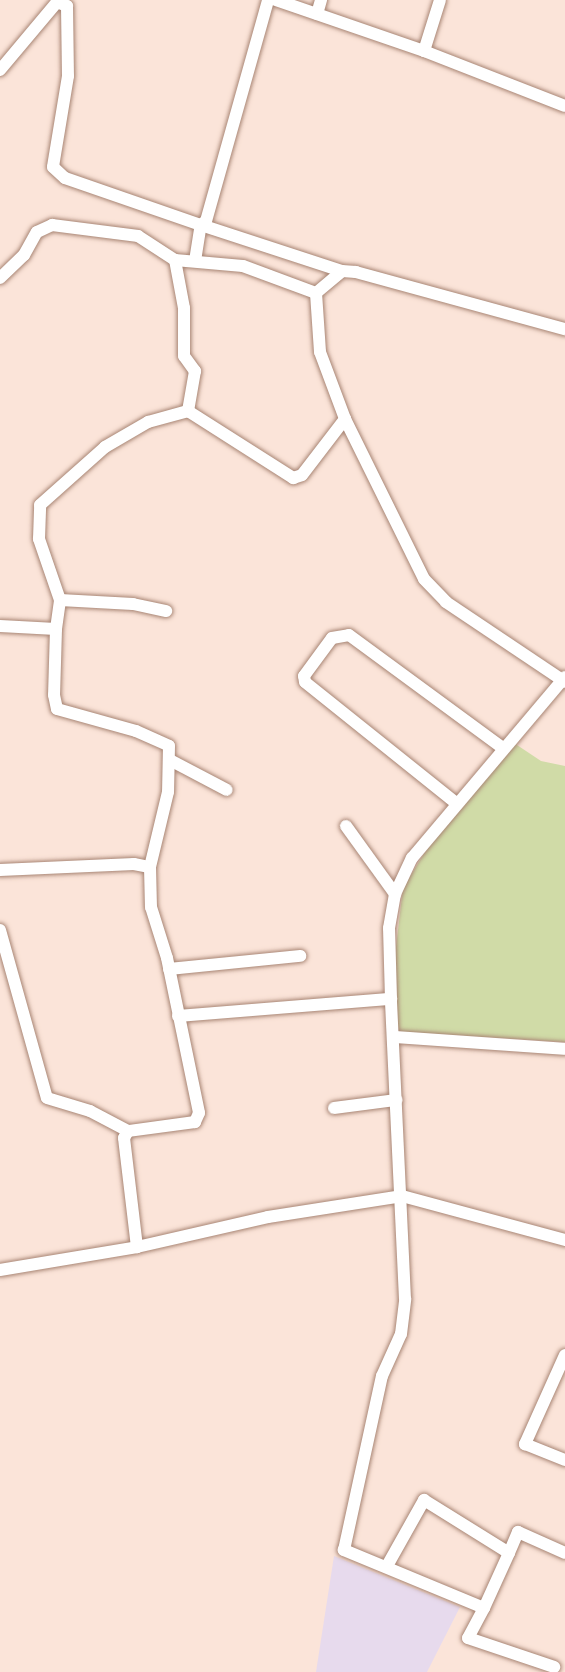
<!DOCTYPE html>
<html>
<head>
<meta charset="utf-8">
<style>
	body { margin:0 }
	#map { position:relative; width:565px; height:1672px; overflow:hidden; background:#fbe4d9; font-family:"Roboto Serif",serif }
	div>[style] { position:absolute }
	.education>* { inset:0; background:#e7daed }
	.green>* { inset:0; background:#d0dba7 }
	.roads { filter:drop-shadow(0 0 2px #a88574) drop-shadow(0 0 2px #a88574) }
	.minor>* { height:12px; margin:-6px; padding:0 6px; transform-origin:6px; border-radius:6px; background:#fff }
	span { translate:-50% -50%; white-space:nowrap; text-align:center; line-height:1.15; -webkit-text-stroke:4.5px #fcf5f1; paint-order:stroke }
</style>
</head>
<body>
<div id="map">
	<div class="education">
		<i style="clip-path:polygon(334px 1556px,460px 1607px,427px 1672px,316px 1672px)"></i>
	</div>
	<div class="green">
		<i style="clip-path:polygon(514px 743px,541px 761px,565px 766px,565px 1042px,398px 1032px,395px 955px,403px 888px,433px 839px)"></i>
	</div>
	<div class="roads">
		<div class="minor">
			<i style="left:276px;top:0;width:157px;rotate:19deg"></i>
			<i style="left:424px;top:51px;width:151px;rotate:21.3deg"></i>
			<i style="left:317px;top:14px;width:15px;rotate:-74deg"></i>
			<i style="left:424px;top:51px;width:53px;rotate:-72.6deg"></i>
			<i style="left:0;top:70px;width:89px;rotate:-50deg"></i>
			<i style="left:57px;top:2px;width:11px;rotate:22deg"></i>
			<i style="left:67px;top:6px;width:70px;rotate:89.2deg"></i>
			<i style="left:68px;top:76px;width:92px;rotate:99.4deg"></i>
			<i style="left:53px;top:167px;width:16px;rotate:43deg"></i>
			<i style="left:65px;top:178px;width:144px;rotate:19.1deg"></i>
			<i style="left:201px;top:225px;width:6px;rotate:-39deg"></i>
			<i style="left:206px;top:221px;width:230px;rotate:-74.3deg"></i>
			<i style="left:175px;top:260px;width:49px;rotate:79.4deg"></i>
			<i style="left:184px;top:308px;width:48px;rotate:90deg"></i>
			<i style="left:184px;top:356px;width:19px;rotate:54deg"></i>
			<i style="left:195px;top:371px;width:41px;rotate:99.9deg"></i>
			<i style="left:195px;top:261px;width:36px;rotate:-81deg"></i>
			<i style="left:201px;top:225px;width:148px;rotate:18.1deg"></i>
			<i style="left:0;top:278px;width:33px;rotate:-44deg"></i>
			<i style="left:24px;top:255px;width:26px;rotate:-61deg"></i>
			<i style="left:37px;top:232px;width:17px;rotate:-25deg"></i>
			<i style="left:52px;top:225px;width:87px;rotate:7.3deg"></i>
			<i style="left:138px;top:236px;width:44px;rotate:33deg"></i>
			<i style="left:175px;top:260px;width:68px;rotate:5deg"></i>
			<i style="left:243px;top:266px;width:78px;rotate:20.3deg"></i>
			<i style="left:316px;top:293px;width:59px;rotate:86.1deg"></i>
			<i style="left:320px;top:352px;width:72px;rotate:69.5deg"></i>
			<i style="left:345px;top:419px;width:178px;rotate:63.7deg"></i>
			<i style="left:424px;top:579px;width:32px;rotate:46deg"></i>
			<i style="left:446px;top:602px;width:143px;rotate:33.9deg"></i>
			<i style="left:316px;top:293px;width:34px;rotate:-40deg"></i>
			<i style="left:342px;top:271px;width:14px;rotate:4deg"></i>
			<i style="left:356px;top:272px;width:217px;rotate:15.3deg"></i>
			<i style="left:60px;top:600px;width:65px;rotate:-109deg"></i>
			<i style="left:39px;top:539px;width:34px;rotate:-88deg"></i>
			<i style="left:40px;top:505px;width:87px;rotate:-41.7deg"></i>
			<i style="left:105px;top:447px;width:50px;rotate:-30.2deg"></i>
			<i style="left:148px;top:422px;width:41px;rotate:-15.4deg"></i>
			<i style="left:188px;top:411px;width:125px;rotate:32.5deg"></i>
			<i style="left:293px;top:478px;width:9px;rotate:-18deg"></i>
			<i style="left:302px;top:475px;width:71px;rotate:-52.5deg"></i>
			<i style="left:0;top:626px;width:56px;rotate:3.1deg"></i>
			<i style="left:56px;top:629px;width:66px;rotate:91.7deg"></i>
			<i style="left:54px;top:695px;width:14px;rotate:78deg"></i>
			<i style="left:57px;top:709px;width:82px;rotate:15.6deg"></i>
			<i style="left:136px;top:731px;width:36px;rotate:24deg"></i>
			<i style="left:169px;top:746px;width:46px;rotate:91.2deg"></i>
			<i style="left:168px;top:792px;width:77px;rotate:103.5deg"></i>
			<i style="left:150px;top:867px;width:40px;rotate:88.6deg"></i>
			<i style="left:151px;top:907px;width:53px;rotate:72.6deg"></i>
			<i style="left:167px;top:958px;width:158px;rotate:78.3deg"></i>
			<i style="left:199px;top:1113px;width:10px;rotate:114deg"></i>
			<i style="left:195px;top:1122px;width:68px;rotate:172.3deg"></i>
			<i style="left:128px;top:1131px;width:8px;rotate:120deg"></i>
			<i style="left:124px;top:1138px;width:110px;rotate:83.2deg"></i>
			<i style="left:56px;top:629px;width:29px;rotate:-82deg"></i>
			<i style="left:60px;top:600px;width:73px;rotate:3.1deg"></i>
			<i style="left:133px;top:604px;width:34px;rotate:12deg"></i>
			<i style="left:170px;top:760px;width:64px;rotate:27.8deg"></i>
			<i style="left:456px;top:803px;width:193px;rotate:-141.3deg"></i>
			<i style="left:305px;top:682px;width:6px;rotate:-99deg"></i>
			<i style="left:304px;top:676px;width:47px;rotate:-53.6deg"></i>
			<i style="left:332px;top:638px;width:17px;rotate:-10deg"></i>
			<i style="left:349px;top:635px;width:191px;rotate:36.3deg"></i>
			<i style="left:346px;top:826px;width:84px;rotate:54.2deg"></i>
			<i style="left:0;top:870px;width:134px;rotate:-2.6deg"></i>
			<i style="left:134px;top:864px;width:16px;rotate:11deg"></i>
			<i style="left:0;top:930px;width:174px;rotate:74.4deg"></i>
			<i style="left:47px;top:1098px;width:45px;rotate:16.8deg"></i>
			<i style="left:90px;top:1111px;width:43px;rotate:27.8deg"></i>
			<i style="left:169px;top:969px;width:132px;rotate:-5.7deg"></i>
			<i style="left:178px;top:1016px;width:214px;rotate:-4.6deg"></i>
			<i style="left:394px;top:1037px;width:171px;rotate:4deg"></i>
			<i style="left:334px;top:1108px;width:63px;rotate:-7.4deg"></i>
			<i style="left:0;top:1270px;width:139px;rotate:-9.5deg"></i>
			<i style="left:137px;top:1247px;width:134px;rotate:-12.9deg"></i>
			<i style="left:268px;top:1217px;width:136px;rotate:-8.9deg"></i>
			<i style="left:402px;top:1196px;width:169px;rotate:15.1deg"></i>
			<i style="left:565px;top:1355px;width:98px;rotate:114.2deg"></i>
			<i style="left:525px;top:1444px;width:43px;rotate:21.8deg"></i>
			<i style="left:509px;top:1553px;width:60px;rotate:114.4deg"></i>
			<i style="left:484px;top:1608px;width:152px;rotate:-157.5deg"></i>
			<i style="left:344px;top:1550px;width:178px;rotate:-77.7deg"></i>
			<i style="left:382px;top:1376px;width:46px;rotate:-65.7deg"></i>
			<i style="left:401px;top:1334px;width:35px;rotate:-83deg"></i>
			<i style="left:405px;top:1299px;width:300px;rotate:-92.7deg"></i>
			<i style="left:391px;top:999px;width:71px;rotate:-91.6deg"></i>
			<i style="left:389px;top:928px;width:35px;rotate:-80deg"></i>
			<i style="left:395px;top:894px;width:40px;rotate:-65deg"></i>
			<i style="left:412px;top:858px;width:237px;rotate:-49.8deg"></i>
			<i style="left:387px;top:1566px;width:76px;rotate:-60.7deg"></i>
			<i style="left:424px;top:1500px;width:100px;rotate:31.9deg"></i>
			<i style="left:509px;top:1553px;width:23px;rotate:-67deg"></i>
			<i style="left:518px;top:1532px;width:51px;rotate:24.1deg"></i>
			<i style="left:484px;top:1608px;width:34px;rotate:118deg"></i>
			<i style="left:468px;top:1638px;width:91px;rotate:18.6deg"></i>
		</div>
	</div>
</div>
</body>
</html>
